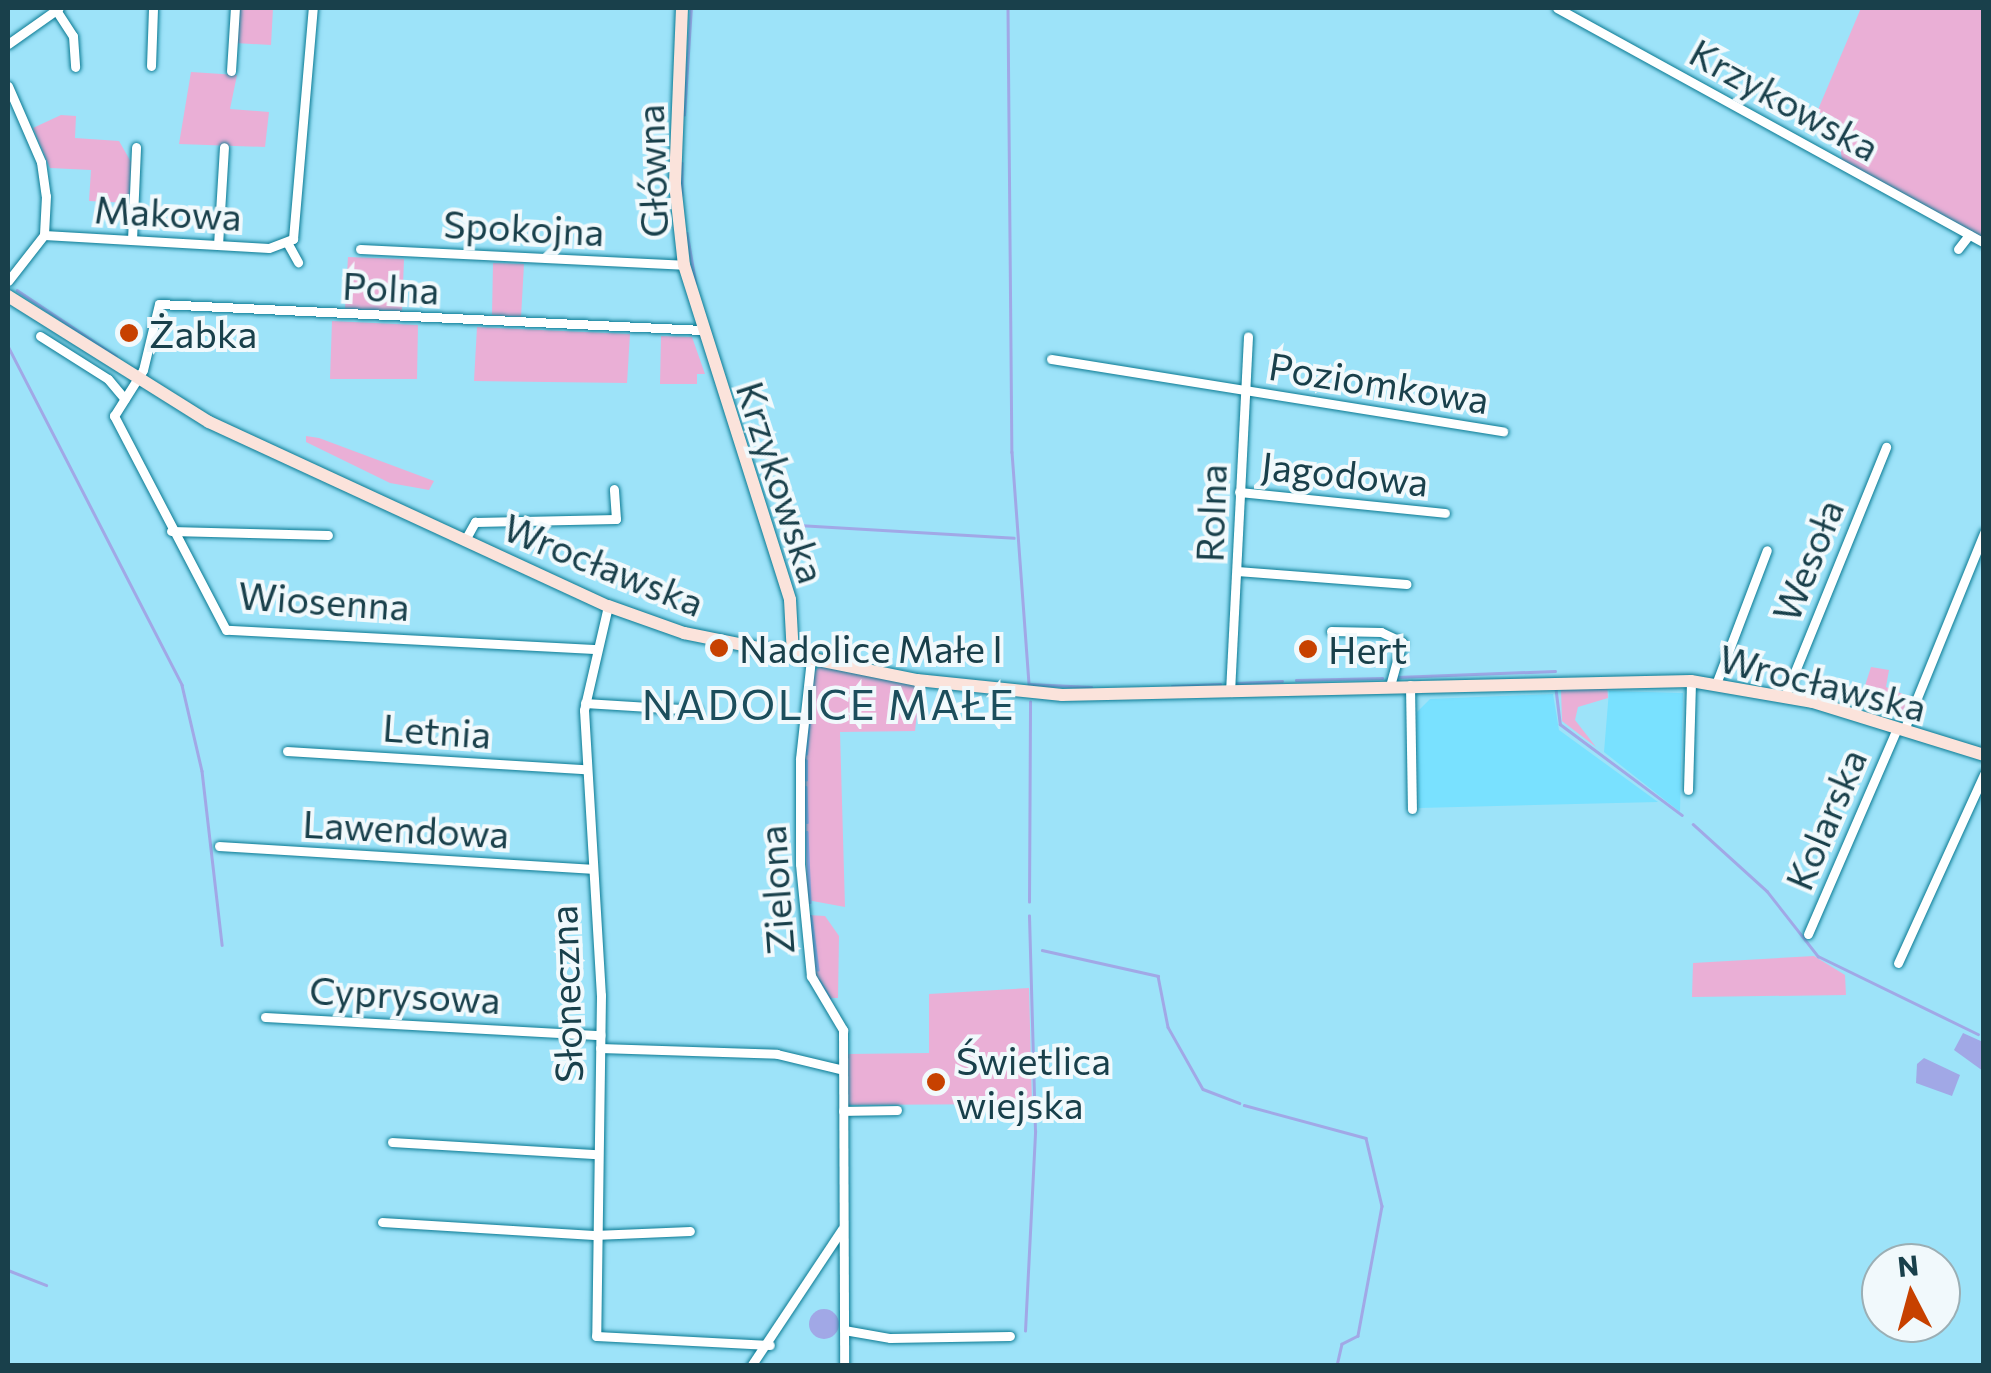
<!DOCTYPE html>
<html>
<head>
<meta charset="utf-8">
<style>
	body { margin:0 }
	#map { position:relative; width:1991px; height:1373px; overflow:hidden; background:#9de3f9; font-family:Commissioner,sans-serif }
	div>[style] { position:absolute }
	.built>* { inset:0; background:#79e1ff }
	.green>* { inset:0; background:#eaafd6 }
	.water>* { inset:0; background:#a1a8e6 }
	.round { border-radius:50% }
	.stream>* { height:2.5px; margin:-1.25px; padding:0 1.25px; transform-origin:1.25px; border-radius:1.25px; background:#a1a8e6 }
	.roads { filter:drop-shadow(0 0 2px #0a7a93) drop-shadow(0 0 2px #0a7a93) }
	.street>* { height:9px; margin:-4.5px; padding:0 4.5px; transform-origin:4.5px; border-radius:4.5px; background:#fff }
	.secondary>* { height:12px; margin:-6px; padding:0 6px; transform-origin:6px; border-radius:6px; background:#fbe3db }
	.dots>* { width:28px; height:28px; translate:-50% -50%; box-sizing:border-box; border:5px solid #f1f9fc; border-radius:50% }
	span { translate:-50% -50%; white-space:nowrap; text-align:center; line-height:1.15; -webkit-text-stroke:8px #f1f9fc; paint-order:stroke }
	.street-label { font-size:38px; color:#19404b }
	.poi-label { font-size:38px; color:#19404b }
	.left { translate:0 -50%; text-align:left }
	.quarter-label { font-size:42px; color:#1c4e5c; letter-spacing:2.5px }
	.frame { position:absolute; inset:0; border:10px solid #19404b; pointer-events:none }
	.north { position:absolute; left:1861px; top:1243px; width:100px; height:100px; box-sizing:border-box; background:#f1f9fc; border:2px solid #9bafb5; border-radius:50%; rotate:354deg; font-size:28px; font-weight:700; line-height:40px; text-align:center; color:#19404b }
	.north::after { content:''; display:block; margin:auto; width:35px; height:45px; background:#c74100; clip-path:polygon(50% 0,100% 100%,50% 72%,0 100%) }
</style>
</head>
<body>
<div id="map">
	<div class="built">
		<i style="clip-path:polygon(1609px 691px,1683px 693px,1680px 812px,1604px 752px)"></i>
		<i style="clip-path:polygon(1553px 694px,1559px 730px,1658px 802px,1419px 808px,1417px 712px,1430px 699px)"></i>
	</div>
	<div class="green">
		<i style="clip-path:polygon(238px 8px,273px 8px,271px 45px,235px 43px)"></i>
		<i style="clip-path:polygon(1861px 8px,1983px 8px,1983px 239px,1842px 160px,1836px 119px,1817px 112px)"></i>
		<i style="clip-path:polygon(191px 72px,237px 75px,230px 109px,269px 112px,265px 147px,179px 144px)"></i>
		<i style="clip-path:polygon(61px 115px,76px 116px,75px 138px,119px 141px,131px 162px,129px 203px,89px 201px,91px 170px,50px 168px,33px 128px)"></i>
		<i style="clip-path:polygon(348px 257px,404px 259px,402px 311px,345px 309px)"></i>
		<i style="clip-path:polygon(493px 263px,524px 264px,521px 317px,492px 315px)"></i>
		<i style="clip-path:polygon(332px 321px,418px 325px,417px 379px,330px 379px)"></i>
		<i style="clip-path:polygon(477px 327px,630px 334px,627px 383px,474px 381px)"></i>
		<i style="clip-path:polygon(661px 336px,692px 337px,705px 374px,697px 374px,697px 384px,660px 384px)"></i>
		<i style="clip-path:polygon(306px 436px,319px 438px,434px 481px,429px 490px,390px 483px,306px 442px)"></i>
		<i style="clip-path:polygon(819px 666px,920px 686px,915px 731px,840px 732px,845px 907px,807px 900px,804px 755px,811px 678px)"></i>
		<i style="clip-path:polygon(1871px 667px,1889px 670px,1886px 687px,1910px 697px,1903px 716px,1860px 701px)"></i>
		<i style="clip-path:polygon(1607px 684px,1608px 698px,1578px 707px,1575px 720px,1596px 747px,1562px 721px,1561px 689px)"></i>
		<i style="clip-path:polygon(808px 915px,825px 916px,839px 936px,838px 998px,828px 998px,817px 981px)"></i>
		<i style="clip-path:polygon(1814px 956px,1845px 975px,1846px 995px,1692px 997px,1693px 963px)"></i>
		<i style="clip-path:polygon(1029px 988px,1032px 1104px,848px 1105px,848px 1054px,929px 1053px,929px 994px)"></i>
	</div>
	<div class="water">
		<i style="clip-path:polygon(1963px 1033px,1983px 1042px,1983px 1071px,1954px 1050px)"></i>
		<i style="clip-path:polygon(1924px 1058px,1960px 1075px,1952px 1096px,1916px 1083px,1917px 1064px)"></i>
		<i class="round" style="left:809px;top:1309px;width:30px;height:30px"></i>
	</div>
	<div class="stream">
		<i style="left:1008px;top:8px;width:444px;rotate:89.5deg"></i>
		<i style="left:1012px;top:452px;width:233px;rotate:85.8deg"></i>
		<i style="left:1029px;top:684px;width:62px;rotate:2.8deg"></i>
		<i style="left:684px;top:115px;width:107px;rotate:-86.3deg"></i>
		<i style="left:682px;top:163px;width:32px;rotate:90deg"></i>
		<i style="left:687px;top:233px;width:52px;rotate:80deg"></i>
		<i style="left:17px;top:290px;width:119px;rotate:33.7deg"></i>
		<i style="left:8px;top:346px;width:381px;rotate:62.8deg"></i>
		<i style="left:182px;top:685px;width:88px;rotate:76.9deg"></i>
		<i style="left:202px;top:771px;width:175px;rotate:83.4deg"></i>
		<i style="left:781px;top:524px;width:233px;rotate:3.4deg"></i>
		<i style="left:1397px;top:677px;width:158px;rotate:-2.2deg"></i>
		<i style="left:1296px;top:680px;width:86px;rotate:-1.3deg"></i>
		<i style="left:1237px;top:683px;width:45px;rotate:-2.5deg"></i>
		<i style="left:1172px;top:686px;width:48px;rotate:-2.4deg"></i>
		<i style="left:1556px;top:689px;width:35px;rotate:83deg"></i>
		<i style="left:1560px;top:724px;width:152px;rotate:36.7deg"></i>
		<i style="left:806px;top:754px;width:58px;rotate:-85.1deg"></i>
		<i style="left:806px;top:780px;width:19px;rotate:-90deg"></i>
		<i style="left:806px;top:787px;width:35px;rotate:88deg"></i>
		<i style="left:1693px;top:824px;width:100px;rotate:42.2deg"></i>
		<i style="left:1767px;top:891px;width:83px;rotate:51.9deg"></i>
		<i style="left:1818px;top:956px;width:178px;rotate:26deg"></i>
		<i style="left:807px;top:832px;width:70px;rotate:87.5deg"></i>
		<i style="left:1029px;top:902px;width:200px;rotate:-89.7deg"></i>
		<i style="left:811px;top:916px;width:54px;rotate:82.6deg"></i>
		<i style="left:1042px;top:950px;width:119px;rotate:12.6deg"></i>
		<i style="left:1158px;top:976px;width:52px;rotate:78.9deg"></i>
		<i style="left:1168px;top:1027px;width:71px;rotate:60.6deg"></i>
		<i style="left:1203px;top:1089px;width:39px;rotate:21deg"></i>
		<i style="left:819px;top:980px;width:21px;rotate:59deg"></i>
		<i style="left:1244px;top:1105px;width:126px;rotate:15.1deg"></i>
		<i style="left:1366px;top:1138px;width:70px;rotate:76.8deg"></i>
		<i style="left:1382px;top:1206px;width:132px;rotate:100.5deg"></i>
		<i style="left:1358px;top:1336px;width:18px;rotate:153deg"></i>
		<i style="left:1342px;top:1344px;width:23px;rotate:103deg"></i>
		<i style="left:8px;top:1270px;width:41px;rotate:21.5deg"></i>
		<i style="left:1025px;top:1331px;width:200px;rotate:-87.1deg"></i>
		<i style="left:1035px;top:1131px;width:215px;rotate:-91.6deg"></i>
	</div>
	<div class="roads">
		<div class="street">
			<i style="left:1557px;top:8px;width:487px;rotate:28.8deg"></i>
			<i style="left:56px;top:10px;width:31px;rotate:57deg"></i>
			<i style="left:73px;top:36px;width:31px;rotate:86deg"></i>
			<i style="left:8px;top:44px;width:62px;rotate:-35.2deg"></i>
			<i style="left:151px;top:66px;width:58px;rotate:-88deg"></i>
			<i style="left:231px;top:71px;width:63px;rotate:-86.4deg"></i>
			<i style="left:8px;top:86px;width:83px;rotate:66.5deg"></i>
			<i style="left:41px;top:162px;width:34px;rotate:82deg"></i>
			<i style="left:46px;top:196px;width:39px;rotate:93deg"></i>
			<i style="left:44px;top:235px;width:58px;rotate:128deg"></i>
			<i style="left:44px;top:235px;width:225px;rotate:3.3deg"></i>
			<i style="left:269px;top:248px;width:26px;rotate:-21deg"></i>
			<i style="left:293px;top:239px;width:232px;rotate:-85.1deg"></i>
			<i style="left:132px;top:240px;width:93px;rotate:-87.5deg"></i>
			<i style="left:288px;top:244px;width:21px;rotate:61deg"></i>
			<i style="left:218px;top:245px;width:98px;rotate:-86.5deg"></i>
			<i style="left:360px;top:249px;width:324px;rotate:2.8deg"></i>
			<i style="left:1958px;top:249px;width:18px;rotate:-52deg"></i>
			<i style="left:40px;top:336px;width:80px;rotate:32.3deg"></i>
			<i style="left:108px;top:379px;width:26px;rotate:50deg"></i>
			<i style="left:1051px;top:359px;width:458px;rotate:9.1deg"></i>
			<i style="left:1239px;top:492px;width:207px;rotate:5.8deg"></i>
			<i style="left:171px;top:531px;width:157px;rotate:1.5deg"></i>
			<i style="left:465px;top:540px;width:21px;rotate:-61deg"></i>
			<i style="left:475px;top:522px;width:141px;rotate:-1.2deg"></i>
			<i style="left:616px;top:519px;width:30px;rotate:-94deg"></i>
			<i style="left:1237px;top:571px;width:170px;rotate:4.4deg"></i>
			<i style="left:608px;top:606px;width:107px;rotate:103deg"></i>
			<i style="left:584px;top:710px;width:286px;rotate:86.6deg"></i>
			<i style="left:601px;top:995px;width:341px;rotate:90.8deg"></i>
			<i style="left:596px;top:1336px;width:174px;rotate:3deg"></i>
			<i style="left:1331px;top:631px;width:50px;rotate:1.1deg"></i>
			<i style="left:1381px;top:632px;width:23px;rotate:25deg"></i>
			<i style="left:1402px;top:642px;width:46px;rotate:105.3deg"></i>
			<i style="left:594px;top:649px;width:368px;rotate:-177deg"></i>
			<i style="left:226px;top:630px;width:242px;rotate:-117.6deg"></i>
			<i style="left:114px;top:416px;width:54px;rotate:-57.8deg"></i>
			<i style="left:143px;top:370px;width:68px;rotate:-76.4deg"></i>
			<i style="left:159px;top:304px;width:544px;rotate:2.74deg"></i>
			<i style="left:811px;top:659px;width:101px;rotate:96.3deg"></i>
			<i style="left:800px;top:759px;width:105px;rotate:90deg"></i>
			<i style="left:800px;top:864px;width:113px;rotate:84.4deg"></i>
			<i style="left:811px;top:976px;width:63px;rotate:59.3deg"></i>
			<i style="left:843px;top:1030px;width:336px;rotate:89.8deg"></i>
			<i style="left:1716px;top:684px;width:143px;rotate:-69.2deg"></i>
			<i style="left:1410px;top:685px;width:124px;rotate:89.1deg"></i>
			<i style="left:1230px;top:692px;width:356px;rotate:-87.1deg"></i>
			<i style="left:1785px;top:696px;width:269px;rotate:-67.9deg"></i>
			<i style="left:585px;top:703px;width:112px;rotate:3.6deg"></i>
			<i style="left:1904px;top:730px;width:213px;rotate:-67.9deg"></i>
			<i style="left:287px;top:751px;width:298px;rotate:3.5deg"></i>
			<i style="left:1688px;top:790px;width:109px;rotate:-88.4deg"></i>
			<i style="left:219px;top:846px;width:372px;rotate:3.5deg"></i>
			<i style="left:1808px;top:934px;width:224px;rotate:-66.6deg"></i>
			<i style="left:1898px;top:963px;width:208px;rotate:-65.5deg"></i>
			<i style="left:265px;top:1017px;width:336px;rotate:3.1deg"></i>
			<i style="left:600px;top:1048px;width:177px;rotate:1.9deg"></i>
			<i style="left:777px;top:1054px;width:68px;rotate:13.6deg"></i>
			<i style="left:843px;top:1111px;width:54px;rotate:-1.1deg"></i>
			<i style="left:392px;top:1142px;width:205px;rotate:3.4deg"></i>
			<i style="left:382px;top:1222px;width:212px;rotate:3.5deg"></i>
			<i style="left:594px;top:1235px;width:96px;rotate:-2.4deg"></i>
			<i style="left:844px;top:1330px;width:47px;rotate:9.9deg"></i>
			<i style="left:890px;top:1338px;width:120px;rotate:-1deg"></i>
			<i style="left:751px;top:1366px;width:164px;rotate:-56.4deg"></i>
		</div>
		<div class="secondary">
			<i style="left:682px;top:8px;width:176px;rotate:92.3deg"></i>
			<i style="left:675px;top:184px;width:81px;rotate:83.7deg"></i>
			<i style="left:684px;top:265px;width:351px;rotate:72.4deg"></i>
			<i style="left:790px;top:600px;width:55px;rotate:86.9deg"></i>
			<i style="left:8px;top:296px;width:237px;rotate:32.1deg"></i>
			<i style="left:209px;top:422px;width:439px;rotate:24.8deg"></i>
			<i style="left:608px;top:606px;width:81px;rotate:19.6deg"></i>
			<i style="left:684px;top:633px;width:238px;rotate:11.4deg"></i>
			<i style="left:917px;top:680px;width:146px;rotate:5.9deg"></i>
			<i style="left:1062px;top:695px;width:629px;rotate:-1.28deg"></i>
			<i style="left:1691px;top:681px;width:124px;rotate:9.8deg"></i>
			<i style="left:1813px;top:702px;width:179px;rotate:17.2deg"></i>
		</div>
	</div>
	<div class="dots">
		<i style="left:129px;top:333px;background:#c74100"></i>
		<i style="left:719px;top:648px;background:#c74100"></i>
		<i style="left:1308px;top:649px;background:#c74100"></i>
		<i style="left:936px;top:1082px;background:#c74100"></i>
	</div>
	<div class="street-label">
		<span style="left:1785px;top:99px;rotate:29deg">Krzykowska</span>
		<span style="left:651px;top:171px;rotate:-92deg">Główna</span>
		<span style="left:168px;top:212px;rotate:3deg">Makowa</span>
		<span style="left:524px;top:227px;rotate:3deg">Spokojna</span>
		<span style="left:391px;top:287px;rotate:3deg">Polna</span>
		<span style="left:1379px;top:382px;rotate:9deg">Poziomkowa</span>
		<span style="left:1345px;top:473px;rotate:6deg">Jagodowa</span>
		<span style="left:782px;top:482px;rotate:72deg">Krzykowska</span>
		<span style="left:1210px;top:513px;rotate:-88deg">Rolna</span>
		<span style="left:1807px;top:560px;rotate:-68deg">Wesoła</span>
		<span style="left:604px;top:564px;rotate:22deg">Wrocławska</span>
		<span style="left:324px;top:600px;rotate:4deg">Wiosenna</span>
		<span style="left:1823px;top:682px;rotate:14deg">Wrocławska</span>
		<span style="left:437px;top:730px;rotate:4deg">Letnia</span>
		<span style="left:1825px;top:819px;rotate:-67deg">Kolarska</span>
		<span style="left:406px;top:828px;rotate:3deg">Lawendowa</span>
		<span style="left:775px;top:890px;rotate:-94deg">Zielona</span>
		<span style="left:405px;top:994px;rotate:3deg">Cyprysowa</span>
		<span style="left:565px;top:994px;rotate:-92deg">Słoneczna</span>
	</div>
	<div class="poi-label">
		<span class="left" style="left:149px;top:333px">Żabka</span>
		<span class="left" style="left:739px;top:648px">Nadolice Małe I</span>
		<span class="left" style="left:1328px;top:649px">Hert</span>
		<span class="left" style="left:956px;top:1082px">Świetlica<br>wiejska</span>
	</div>
	<div class="quarter-label">
		<span style="left:829px;top:703px">NADOLICE MAŁE</span>
	</div>
	<div class="frame"></div>
	<div class="north">N</div>
</div>
</body>
</html>
